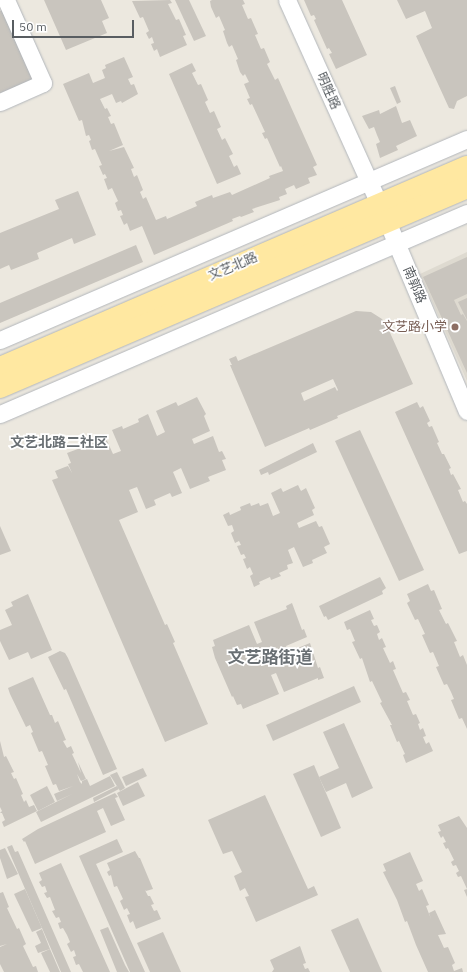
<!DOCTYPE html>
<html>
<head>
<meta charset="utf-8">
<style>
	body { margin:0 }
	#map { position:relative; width:467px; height:972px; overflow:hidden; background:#ece8df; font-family:"IBM Plex Sans","Noto Sans SC",sans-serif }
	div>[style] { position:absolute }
	.education>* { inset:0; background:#dedad0 }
	.building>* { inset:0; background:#c9c5be }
	.roads { filter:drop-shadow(0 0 1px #b2b6bb) drop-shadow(0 0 1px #b2b6bb) }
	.minor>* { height:17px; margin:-8.5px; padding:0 8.5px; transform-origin:8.5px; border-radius:8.5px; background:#fff }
	.major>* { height:22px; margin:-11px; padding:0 11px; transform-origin:11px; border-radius:11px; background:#ffe8a1 }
	.dots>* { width:11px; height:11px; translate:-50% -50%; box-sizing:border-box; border:2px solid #fff; border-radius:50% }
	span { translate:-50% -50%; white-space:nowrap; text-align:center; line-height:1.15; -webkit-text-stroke:3.5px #fff; paint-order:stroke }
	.street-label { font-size:13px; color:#585d61 }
	.education-label { font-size:13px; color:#785e54 }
	.right { translate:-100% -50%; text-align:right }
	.neighbourhood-label { font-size:14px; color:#696f73; font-weight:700 }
	.district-label { font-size:17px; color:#696f73; font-weight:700 }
	.scale { position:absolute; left:12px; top:20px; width:122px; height:18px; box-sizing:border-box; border:2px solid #585d61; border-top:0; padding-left:5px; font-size:12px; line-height:14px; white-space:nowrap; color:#585d61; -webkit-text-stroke:3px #fff; paint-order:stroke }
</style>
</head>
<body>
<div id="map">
	<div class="education">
		<i style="clip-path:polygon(467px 252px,467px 381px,420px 274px)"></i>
	</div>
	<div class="building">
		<i style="clip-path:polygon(44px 0,101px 0,109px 18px,102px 21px,107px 33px,66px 50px)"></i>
		<i style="clip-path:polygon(170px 0,172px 3px,168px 4px,176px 20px,179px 19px,186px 35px,183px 36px,187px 45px,160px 57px,157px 49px,154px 51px,151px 44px,154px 43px,152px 37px,149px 39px,146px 33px,149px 31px,143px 17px,140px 18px,132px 1px)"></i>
		<i style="clip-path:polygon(175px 0,189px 0,206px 36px,194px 41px)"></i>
		<i style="clip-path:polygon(212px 0,243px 0,245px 4px,242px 5px,248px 19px,251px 18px,258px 34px,255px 35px,261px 49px,264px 48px,270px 62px,267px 64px,275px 80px,278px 78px,317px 165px,313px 167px,317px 175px,308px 178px,310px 183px,296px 189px,294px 185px,285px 189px,287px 194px,279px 197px,280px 200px,252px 209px,254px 212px,241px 217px,240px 216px,232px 219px,233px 221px,154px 255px,142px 226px,130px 231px,127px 223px,124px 225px,120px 216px,123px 215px,121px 210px,118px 211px,115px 203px,118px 201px,112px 188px,108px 190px,104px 179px,107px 178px,105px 174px,103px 175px,99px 166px,102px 165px,98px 156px,95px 149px,92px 150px,89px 141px,91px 140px,89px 135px,86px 136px,82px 120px,79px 121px,63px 84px,89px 73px,93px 83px,105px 78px,102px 70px,106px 68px,105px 65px,124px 57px,133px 77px,128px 79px,131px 85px,134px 84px,138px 94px,122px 103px,121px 101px,116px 103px,112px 94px,100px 99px,105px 109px,107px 108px,111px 116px,108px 117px,111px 124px,114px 123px,123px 145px,109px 151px,124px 147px,134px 168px,131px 169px,134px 177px,137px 175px,143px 190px,140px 192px,143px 199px,146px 197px,156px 220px,166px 216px,167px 219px,197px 206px,195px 202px,212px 195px,213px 198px,230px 192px,232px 195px,270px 178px,269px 176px,283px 171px,281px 166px,280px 167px,267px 138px,265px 139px,262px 133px,265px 132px,252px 104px,250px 105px,247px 99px,250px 98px,244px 84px,249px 82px,245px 74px,243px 76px,240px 72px,236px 60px,238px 59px,232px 45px,229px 47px,227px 43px,223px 31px,225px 30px,219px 16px,216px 18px,211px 7px,210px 1px)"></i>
		<i style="clip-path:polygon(304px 0,342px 0,367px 55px,336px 69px,329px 54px,332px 53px,329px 48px,327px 49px,314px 20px,316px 19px,314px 15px,311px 16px)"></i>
		<i style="clip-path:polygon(397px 0,467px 0,467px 96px,457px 101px,454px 109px,449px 108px,416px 36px,432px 28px,425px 11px,406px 19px)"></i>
		<i style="clip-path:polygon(5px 9px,38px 89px,0 108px,0 11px)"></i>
		<i style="clip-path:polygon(192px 63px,196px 71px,192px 73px,198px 85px,201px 84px,208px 100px,205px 102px,210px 113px,214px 111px,221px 127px,217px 129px,222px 140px,225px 138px,233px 154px,229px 156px,234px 167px,237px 165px,241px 174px,217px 184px,169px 74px)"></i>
		<i style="clip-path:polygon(395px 86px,401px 102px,397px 104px,390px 88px)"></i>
		<i style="clip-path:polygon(396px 106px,402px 123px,410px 120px,417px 136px,396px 146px,398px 150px,380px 158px,376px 144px,380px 142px,377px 135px,374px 127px,369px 129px,362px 116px,379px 110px,380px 114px)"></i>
		<i style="clip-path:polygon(78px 191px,96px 235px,74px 244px,72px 238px,37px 253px,39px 259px,11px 270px,9px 265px,0 269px,0 233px,59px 209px,55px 200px)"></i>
		<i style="clip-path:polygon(136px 245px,143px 262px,0 323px,0 303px)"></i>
		<i style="clip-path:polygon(467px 257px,467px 294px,454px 300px,461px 315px,463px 314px,467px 321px,467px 373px,423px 277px)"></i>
		<i style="clip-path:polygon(467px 298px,467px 320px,458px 302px)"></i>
		<i style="clip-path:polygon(evenodd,356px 311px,371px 312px,382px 319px,387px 326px,413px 384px,337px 416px,338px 418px,310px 430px,309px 428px,307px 429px,265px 447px,230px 365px,232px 365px,229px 359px,236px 356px,238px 361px,356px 311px,333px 379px,338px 390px,337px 391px,335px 387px,304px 401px,301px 393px,333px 379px)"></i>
		<i style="clip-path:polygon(197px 397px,206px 414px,204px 416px,210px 431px,192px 439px,194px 444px,213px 436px,219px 452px,222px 451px,226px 459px,222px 460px,226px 470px,208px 477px,210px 481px,190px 489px,181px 468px,173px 472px,182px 493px,172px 497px,170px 493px,154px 500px,156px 505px,146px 509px,137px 487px,129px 490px,138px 512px,119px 520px,165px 625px,167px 624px,175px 642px,173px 643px,208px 724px,165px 742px,52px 480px,58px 478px,55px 471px,65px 467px,68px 466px,72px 473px,68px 464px,71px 463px,67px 453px,86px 446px,84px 442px,104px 434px,113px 454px,121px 451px,112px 430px,122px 426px,123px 429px,139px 422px,138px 419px,148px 414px,157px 436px,165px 432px,156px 411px,176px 402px,178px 406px)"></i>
		<i style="clip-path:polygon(417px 402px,420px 408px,423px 406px,430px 421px,427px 423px,429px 427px,432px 426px,439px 442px,437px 443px,442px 454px,444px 454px,451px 468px,449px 469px,451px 475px,453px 474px,461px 489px,458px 490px,463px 502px,465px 501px,467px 504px,467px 551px,459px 554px,395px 412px)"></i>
		<i style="clip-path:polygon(360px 430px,424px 570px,399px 581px,335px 441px)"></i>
		<i style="clip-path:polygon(313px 443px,317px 452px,269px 475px,268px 472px,261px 475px,259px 470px)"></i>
		<i style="clip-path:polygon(298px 485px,301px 491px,306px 488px,315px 508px,312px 510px,314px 515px,297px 523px,299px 528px,316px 521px,319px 527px,322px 526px,330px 544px,324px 547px,327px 553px,312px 560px,313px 563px,303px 567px,294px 547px,288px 550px,293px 563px,287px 565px,288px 569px,279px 573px,281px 576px,271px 580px,270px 577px,259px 582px,260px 584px,254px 587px,250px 576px,253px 574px,250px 567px,247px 569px,243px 559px,246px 558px,244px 554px,241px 555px,237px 546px,241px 545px,239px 541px,235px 543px,231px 533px,234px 531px,232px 525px,228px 526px,223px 515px,229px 512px,230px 515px,241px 510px,240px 507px,250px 503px,251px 506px,259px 503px,260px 506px,268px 503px,273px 516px,280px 513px,271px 493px,281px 488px,283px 492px)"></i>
		<i style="clip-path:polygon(0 526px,11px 551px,0 555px)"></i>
		<i style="clip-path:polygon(380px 577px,386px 588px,382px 591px,383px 594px,328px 620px,326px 616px,324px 617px,319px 606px)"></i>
		<i style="clip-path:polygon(428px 584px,431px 591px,434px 590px,442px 609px,439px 610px,446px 624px,448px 623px,457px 641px,454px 642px,460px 657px,463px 655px,467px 665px,467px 729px,462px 718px,459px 719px,451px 700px,454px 699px,451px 692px,447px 684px,444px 685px,436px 667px,439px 666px,433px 652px,430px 653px,422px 635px,425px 634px,418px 619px,415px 620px,407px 603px,410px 601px,407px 594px)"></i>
		<i style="clip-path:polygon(28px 594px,52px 650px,31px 659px,28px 652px,9px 660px,0 641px,0 630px,12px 625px,5px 610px,13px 606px,11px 602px)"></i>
		<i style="clip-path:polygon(292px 603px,302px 630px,304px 629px,307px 637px,286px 646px,288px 652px,310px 643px,318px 668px,320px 667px,324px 678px,318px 680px,318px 678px,284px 692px,276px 673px,271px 675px,279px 694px,243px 709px,241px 704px,237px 705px,233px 696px,232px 697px,215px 658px,212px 647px,215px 646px,213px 640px,249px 625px,257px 644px,262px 642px,254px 622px,287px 609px,286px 606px)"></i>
		<i style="clip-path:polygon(370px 610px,374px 619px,371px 620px,374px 626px,377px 625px,380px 632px,377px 634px,379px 640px,382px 638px,386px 647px,383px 648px,390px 663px,393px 661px,396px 669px,393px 670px,403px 693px,406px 692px,410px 700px,407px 701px,413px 715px,416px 714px,420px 723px,418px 724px,420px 730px,423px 728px,426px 736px,423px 737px,426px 744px,429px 742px,433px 751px,406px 763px,403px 755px,405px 754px,399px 741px,397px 742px,390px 725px,392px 725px,380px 703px,382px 702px,372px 681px,370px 682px,362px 658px,360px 659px,352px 642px,355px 641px,350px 629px,347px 630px,344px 622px)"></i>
		<i style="clip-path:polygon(60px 651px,65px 653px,68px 658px,117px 769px,103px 775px,66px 689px,64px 690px,48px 657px)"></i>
		<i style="clip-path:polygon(33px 677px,50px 715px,52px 715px,55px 723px,58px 721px,66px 740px,63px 741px,67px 748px,71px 746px,74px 753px,72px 754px,81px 773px,78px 762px,86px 779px,81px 781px,77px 774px,80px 782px,82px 784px,82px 781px,87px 779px,90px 786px,110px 776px,115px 786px,41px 822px,36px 812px,72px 794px,57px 801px,54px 794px,73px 786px,59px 791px,56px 784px,53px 785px,45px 766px,48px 765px,42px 751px,39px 752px,31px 733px,33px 732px,30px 725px,26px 727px,10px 694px,8px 688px)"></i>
		<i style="clip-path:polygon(354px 686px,361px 702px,273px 741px,266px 725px)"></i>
		<i style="clip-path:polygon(344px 723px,373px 788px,352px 798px,346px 783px,326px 792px,319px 777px,339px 768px,323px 732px)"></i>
		<i style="clip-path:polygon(0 741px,4px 757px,6px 756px,14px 772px,11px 773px,14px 779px,16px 778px,23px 794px,21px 795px,24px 802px,26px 800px,29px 807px,34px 805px,37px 811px,4px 827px,2px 822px,5px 820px,2px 813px,0 813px,2px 811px,0 807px)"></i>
		<i style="clip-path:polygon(314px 765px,341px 828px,321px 837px,293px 774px)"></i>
		<i style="clip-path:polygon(143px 768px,147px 776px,126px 786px,122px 777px)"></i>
		<i style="clip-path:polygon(117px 772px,125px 788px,120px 791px,110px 775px)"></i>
		<i style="clip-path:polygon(138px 782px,145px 796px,123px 806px,117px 793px)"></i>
		<i style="clip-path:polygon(47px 786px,55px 802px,38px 811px,30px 795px)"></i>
		<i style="clip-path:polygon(117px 786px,119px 789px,94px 802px,93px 798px)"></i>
		<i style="clip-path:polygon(115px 793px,118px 797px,115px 798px,125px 820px,111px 826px,103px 808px,97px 811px,106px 832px,35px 864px,25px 841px,24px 842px,22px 839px,38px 829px)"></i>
		<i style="clip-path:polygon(265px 795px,308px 889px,314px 886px,318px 895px,256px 922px,245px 897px,249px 896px,245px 888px,240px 891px,234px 876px,242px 872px,232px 851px,223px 854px,208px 820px)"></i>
		<i style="clip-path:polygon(459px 816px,467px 828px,467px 897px,464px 890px,467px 889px,461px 876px,458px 877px,456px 873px,459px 871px,456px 865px,453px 866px,451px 862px,454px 860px,448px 848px,446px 849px,443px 843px,446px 842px,443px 836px,441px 838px,438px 832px,441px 831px,438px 825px)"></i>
		<i style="clip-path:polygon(117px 839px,123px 852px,96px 864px,145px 972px,130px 972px,79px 856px)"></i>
		<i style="clip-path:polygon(12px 845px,15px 852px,18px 851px,71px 972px,61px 972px,7px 847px)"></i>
		<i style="clip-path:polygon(5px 848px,18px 874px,7px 879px,0 858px,0 850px)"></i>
		<i style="clip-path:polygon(135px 851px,139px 858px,140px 858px,153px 889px,146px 891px,145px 890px,148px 896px,150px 896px,154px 904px,151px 905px,154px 911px,157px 910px,161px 919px,136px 929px,133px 921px,130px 923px,127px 915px,130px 914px,127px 908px,124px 910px,120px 901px,123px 899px,117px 886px,114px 887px,111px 875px,109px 876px,107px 872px,110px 870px,107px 863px)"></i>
		<i style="clip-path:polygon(410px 852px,423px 881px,416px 884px,419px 891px,422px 889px,429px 905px,426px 906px,431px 919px,429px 913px,435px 910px,446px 934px,438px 935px,444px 948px,448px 947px,455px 963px,452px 965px,454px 971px,462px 968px,463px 972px,428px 972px,416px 945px,407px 921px,405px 922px,397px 900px,383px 872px,386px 871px,383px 864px)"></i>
		<i style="clip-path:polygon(61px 863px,89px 925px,110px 972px,83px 972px,79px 964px,76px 965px,73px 957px,76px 956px,74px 950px,71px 952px,67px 944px,70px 942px,67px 935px,63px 928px,60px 929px,58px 923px,61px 922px,59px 917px,56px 918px,52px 911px,55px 910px,50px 897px,47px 898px,44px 893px,47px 892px,45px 886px,42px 887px,39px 882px,42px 880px,39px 873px)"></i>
		<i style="clip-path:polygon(25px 889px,42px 928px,32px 932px,14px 894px)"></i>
		<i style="clip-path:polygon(3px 892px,9px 907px,7px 908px,17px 929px,19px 928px,26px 944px,23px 946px,33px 967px,36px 966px,38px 972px,4px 972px,0 964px,0 947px,7px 944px,0 946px,0 893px)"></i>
		<i style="clip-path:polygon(358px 918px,382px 972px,350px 972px,331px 930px)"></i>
		<i style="clip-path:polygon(108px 927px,125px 965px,129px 972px,117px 972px,100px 930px)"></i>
		<i style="clip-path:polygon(42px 929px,50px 949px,38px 953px,35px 946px,41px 943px,36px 932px)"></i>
		<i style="clip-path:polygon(163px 932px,181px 972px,150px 972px,137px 943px)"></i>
		<i style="clip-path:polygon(300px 946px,306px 963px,303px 964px,305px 969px,308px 968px,310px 972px,272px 972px,274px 969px,270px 960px)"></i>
		<i style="clip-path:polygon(50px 949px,60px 972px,50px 972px,41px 953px)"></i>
	</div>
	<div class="roads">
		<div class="minor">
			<i style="left:287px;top:0;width:243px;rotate:65.7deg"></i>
			<i style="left:387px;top:221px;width:206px;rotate:67.2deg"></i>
			<i style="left:0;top:102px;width:47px;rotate:-23.8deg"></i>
			<i style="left:43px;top:83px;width:91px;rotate:-114deg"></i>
			<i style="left:0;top:340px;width:508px;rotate:-23.29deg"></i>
			<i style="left:0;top:414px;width:508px;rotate:-23.29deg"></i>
		</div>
		<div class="major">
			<i style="left:0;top:368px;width:508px;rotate:-23.29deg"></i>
			<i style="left:0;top:387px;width:508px;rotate:-23.18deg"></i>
		</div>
	</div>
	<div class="dots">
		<i style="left:455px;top:327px;background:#8d6e63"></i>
	</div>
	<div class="street-label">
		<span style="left:328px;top:91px;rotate:66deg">明胜路</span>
		<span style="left:233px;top:267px;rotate:-23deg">文艺北路</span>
		<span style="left:414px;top:285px;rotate:67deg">南郭路</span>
	</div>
	<div class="education-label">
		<span class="right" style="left:447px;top:327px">文艺路小学</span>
	</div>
	<div class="neighbourhood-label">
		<span style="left:59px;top:442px">文艺北路二社区</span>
	</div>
	<div class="district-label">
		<span style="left:270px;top:658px">文艺路街道</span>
	</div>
	<div class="scale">50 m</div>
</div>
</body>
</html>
